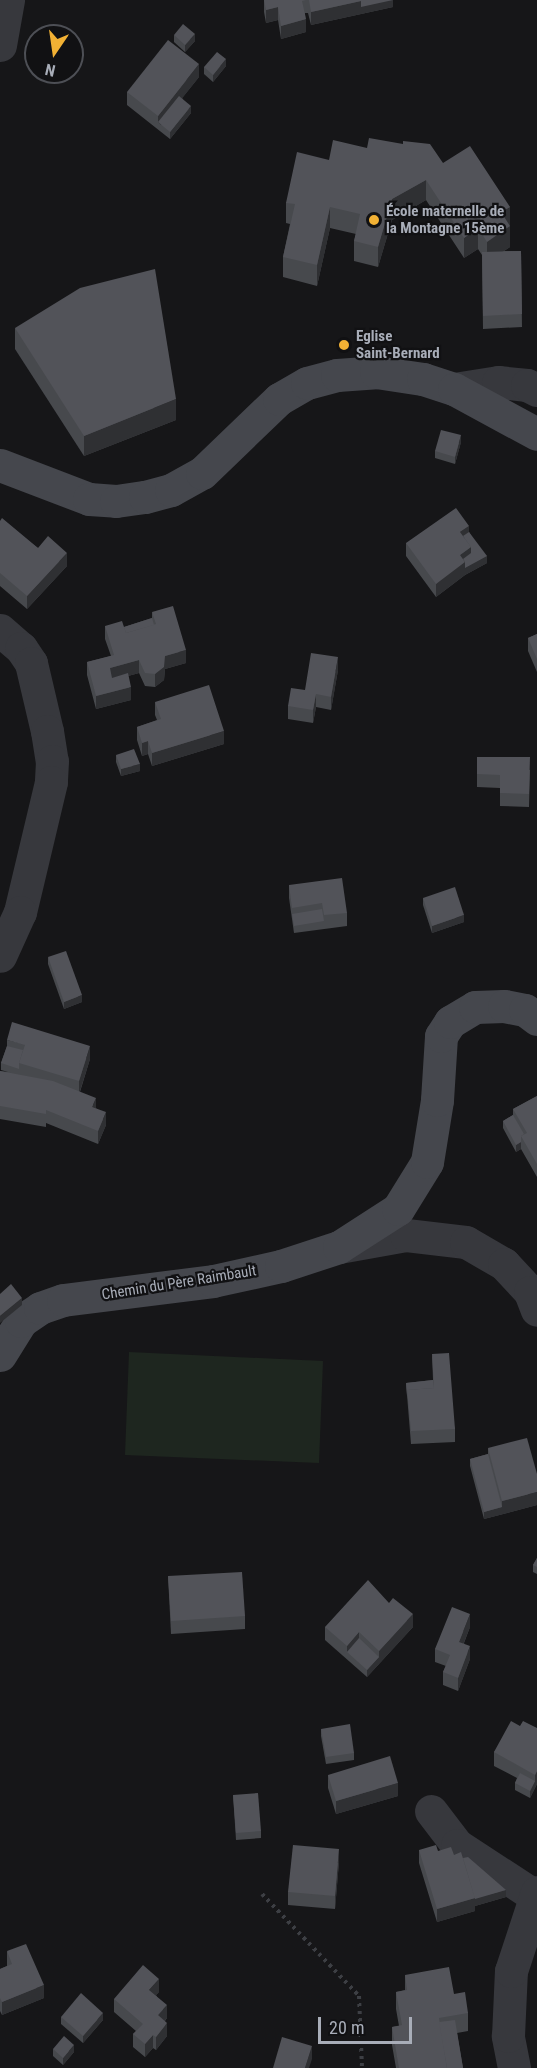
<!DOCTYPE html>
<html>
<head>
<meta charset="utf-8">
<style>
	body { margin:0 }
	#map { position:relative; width:537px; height:2068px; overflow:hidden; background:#161618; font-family:"Roboto Condensed",sans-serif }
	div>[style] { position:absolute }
	.green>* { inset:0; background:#1e261f }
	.path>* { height:4px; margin-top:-2px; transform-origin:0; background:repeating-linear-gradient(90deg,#3d3f44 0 3px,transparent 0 7.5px) }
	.street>* { height:33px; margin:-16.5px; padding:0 16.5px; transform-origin:16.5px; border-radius:16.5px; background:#37383d }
	.secondary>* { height:33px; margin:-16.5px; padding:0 16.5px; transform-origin:16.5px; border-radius:16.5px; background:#45474d }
	.wall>* { inset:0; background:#47494d }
	.shaded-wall>* { inset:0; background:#2f3033 }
	.building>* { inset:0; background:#525359 }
	.dots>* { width:16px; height:16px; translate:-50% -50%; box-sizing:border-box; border:3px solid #111113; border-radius:50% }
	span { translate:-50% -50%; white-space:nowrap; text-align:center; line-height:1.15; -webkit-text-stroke:4.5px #111113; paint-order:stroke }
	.poi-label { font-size:15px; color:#a8adb8; font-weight:700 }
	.left { translate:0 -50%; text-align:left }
	.street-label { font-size:15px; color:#a8adb8 }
	.north { position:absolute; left:24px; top:24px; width:60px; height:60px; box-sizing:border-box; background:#111113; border:2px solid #4d4f55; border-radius:50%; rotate:193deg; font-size:16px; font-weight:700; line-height:24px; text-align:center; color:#a8adb8 }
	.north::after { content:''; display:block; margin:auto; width:21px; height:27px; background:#f2b134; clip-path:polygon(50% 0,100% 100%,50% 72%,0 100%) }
	.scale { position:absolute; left:318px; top:2017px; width:94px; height:27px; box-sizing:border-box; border:3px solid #a8adb8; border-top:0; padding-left:8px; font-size:18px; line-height:21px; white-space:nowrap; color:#a8adb8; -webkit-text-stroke:4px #111113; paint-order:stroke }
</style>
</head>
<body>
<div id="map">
	<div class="green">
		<i style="clip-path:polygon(129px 1352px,323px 1361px,319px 1463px,125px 1455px)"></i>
	</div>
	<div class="path">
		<i style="left:262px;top:1894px;width:141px;rotate:46.4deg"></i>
		<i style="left:359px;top:1996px;width:72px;rotate:87.6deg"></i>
	</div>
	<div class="street">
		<i style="left:0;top:45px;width:46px;rotate:-79.9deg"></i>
		<i style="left:454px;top:389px;width:45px;rotate:-9deg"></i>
		<i style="left:498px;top:382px;width:29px;rotate:6deg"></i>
		<i style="left:527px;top:385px;width:11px;rotate:27deg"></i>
		<i style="left:0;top:630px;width:28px;rotate:41deg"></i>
		<i style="left:21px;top:648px;width:18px;rotate:56deg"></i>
		<i style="left:31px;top:663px;width:70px;rotate:76.8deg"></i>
		<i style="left:47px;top:731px;width:30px;rotate:81deg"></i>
		<i style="left:52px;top:761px;width:21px;rotate:93deg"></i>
		<i style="left:51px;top:782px;width:134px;rotate:103.4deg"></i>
		<i style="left:20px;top:912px;width:48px;rotate:114.4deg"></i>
		<i style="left:339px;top:1247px;width:68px;rotate:-10.2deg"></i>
		<i style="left:406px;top:1235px;width:60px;rotate:6.7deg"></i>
		<i style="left:466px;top:1242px;width:44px;rotate:30.1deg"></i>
		<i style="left:504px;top:1264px;width:38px;rotate:47deg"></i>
		<i style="left:530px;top:1292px;width:19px;rotate:69deg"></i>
		<i style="left:431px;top:1811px;width:43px;rotate:52.6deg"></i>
		<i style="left:457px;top:1845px;width:93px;rotate:33.2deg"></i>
		<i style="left:514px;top:2068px;width:33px;rotate:-101deg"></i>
		<i style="left:508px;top:2036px;width:65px;rotate:-87.4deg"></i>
		<i style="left:511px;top:1971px;width:83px;rotate:-71.8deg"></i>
	</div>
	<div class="secondary">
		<i style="left:0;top:465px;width:95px;rotate:20.9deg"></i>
		<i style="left:89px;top:499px;width:27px;rotate:4deg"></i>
		<i style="left:116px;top:501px;width:29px;rotate:-8deg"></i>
		<i style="left:145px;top:497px;width:27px;rotate:-15deg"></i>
		<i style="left:171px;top:490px;width:35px;rotate:-29deg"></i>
		<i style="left:202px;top:473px;width:107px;rotate:-43.9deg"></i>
		<i style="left:279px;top:399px;width:32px;rotate:-30deg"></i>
		<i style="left:307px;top:383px;width:31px;rotate:-15deg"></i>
		<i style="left:337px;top:375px;width:39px;rotate:-4deg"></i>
		<i style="left:376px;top:372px;width:48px;rotate:8.5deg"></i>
		<i style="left:423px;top:379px;width:33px;rotate:18deg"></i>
		<i style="left:454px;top:389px;width:94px;rotate:28.5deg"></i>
		<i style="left:0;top:1355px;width:40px;rotate:-58deg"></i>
		<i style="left:21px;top:1321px;width:23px;rotate:-34deg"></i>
		<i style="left:40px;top:1308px;width:24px;rotate:-19deg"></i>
		<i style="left:63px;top:1300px;width:151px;rotate:-7.2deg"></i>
		<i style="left:213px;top:1281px;width:70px;rotate:-12.4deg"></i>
		<i style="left:281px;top:1266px;width:61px;rotate:-18.1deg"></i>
		<i style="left:339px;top:1247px;width:70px;rotate:-32.8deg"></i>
		<i style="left:398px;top:1209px;width:55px;rotate:-58.3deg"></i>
		<i style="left:427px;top:1162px;width:63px;rotate:-80.8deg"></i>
		<i style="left:437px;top:1100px;width:64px;rotate:-86.4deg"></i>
		<i style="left:441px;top:1036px;width:17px;rotate:-57deg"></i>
		<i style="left:450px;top:1022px;width:29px;rotate:-31deg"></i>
		<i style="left:475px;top:1007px;width:29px;rotate:-2deg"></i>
		<i style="left:504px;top:1006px;width:21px;rotate:11deg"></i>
		<i style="left:525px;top:1010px;width:15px;rotate:37deg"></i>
	</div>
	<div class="wall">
		<i style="clip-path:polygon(264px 0,393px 0,393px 7px,311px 25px,308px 13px,305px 13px,306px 32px,281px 39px,278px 20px,266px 23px,264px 12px)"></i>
		<i style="clip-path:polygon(174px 35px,195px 41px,185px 52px,174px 42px)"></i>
		<i style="clip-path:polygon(226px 66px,213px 82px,204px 74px,204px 67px)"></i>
		<i style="clip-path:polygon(199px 77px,182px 98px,191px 113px,170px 139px,127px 105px,127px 92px)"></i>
		<i style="clip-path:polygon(367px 148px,443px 163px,510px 207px,510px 247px,504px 251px,521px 251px,522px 327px,483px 329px,482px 255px,478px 249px,464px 258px,426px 200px,392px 220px,378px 267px,354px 261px,354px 241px,356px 234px,330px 228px,317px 286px,283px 277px,283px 257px,290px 224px,286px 223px,286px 203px,329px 160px)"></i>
		<i style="clip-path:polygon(15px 328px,176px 420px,84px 456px,15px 349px)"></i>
		<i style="clip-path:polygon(461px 442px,455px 464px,435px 458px,435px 451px)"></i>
		<i style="clip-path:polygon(0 521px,38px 548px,67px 566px,27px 609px,0 586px)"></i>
		<i style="clip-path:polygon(469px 532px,487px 563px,465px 575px,436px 597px,406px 556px,406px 543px)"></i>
		<i style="clip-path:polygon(152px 612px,186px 663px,165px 669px,164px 680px,155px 687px,145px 686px,139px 673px,128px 676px,131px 700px,96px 709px,87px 675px,87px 662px,111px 656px,105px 639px,105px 626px,124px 627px,152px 618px)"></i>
		<i style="clip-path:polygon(537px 634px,537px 672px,528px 651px,528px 638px)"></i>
		<i style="clip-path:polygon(338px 670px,331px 710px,316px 707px,313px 723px,288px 719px,288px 706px,305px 690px)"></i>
		<i style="clip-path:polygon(155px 702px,224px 744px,152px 766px,148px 754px,142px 756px,137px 740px,137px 727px,157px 720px,155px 715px)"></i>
		<i style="clip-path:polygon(116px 755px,140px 771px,121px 776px,116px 762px)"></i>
		<i style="clip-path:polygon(477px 757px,530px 770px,529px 807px,500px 806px,500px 788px,477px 787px)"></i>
		<i style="clip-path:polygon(289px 885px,347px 913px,347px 926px,294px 933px,289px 898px)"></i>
		<i style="clip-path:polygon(423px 898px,464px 922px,432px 933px,423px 905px)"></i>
		<i style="clip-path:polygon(48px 957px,82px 1002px,64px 1009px,48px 964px)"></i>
		<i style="clip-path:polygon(7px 1040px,90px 1059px,80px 1092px,96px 1108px,106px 1125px,98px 1144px,46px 1123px,46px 1127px,0 1119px,0 1071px,8px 1072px,1px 1070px,1px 1063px,7px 1046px)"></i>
		<i style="clip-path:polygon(537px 1096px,537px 1177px,521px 1149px,516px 1152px,503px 1128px,503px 1121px,513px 1115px,513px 1109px)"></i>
		<i style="clip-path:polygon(432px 1354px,455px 1429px,455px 1442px,411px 1444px,406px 1383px,433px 1380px)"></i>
		<i style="clip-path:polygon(488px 1448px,537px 1505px,484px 1519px,470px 1466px,470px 1459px,488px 1454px)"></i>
		<i style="clip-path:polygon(537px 1558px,537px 1574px,533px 1572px,533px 1565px)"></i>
		<i style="clip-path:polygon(168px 1576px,245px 1616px,245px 1629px,171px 1634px)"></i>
		<i style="clip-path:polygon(389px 1603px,413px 1627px,367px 1677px,325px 1640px,325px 1627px)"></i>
		<i style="clip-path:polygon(470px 1627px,464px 1643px,470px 1659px,458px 1691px,443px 1685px,443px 1672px,446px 1666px,435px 1662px,435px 1649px)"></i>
		<i style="clip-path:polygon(520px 1726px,537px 1728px,537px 1784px,530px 1798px,515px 1790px,515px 1783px,517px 1778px,494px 1766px,494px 1752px)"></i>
		<i style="clip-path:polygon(321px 1729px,354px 1753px,354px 1760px,326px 1764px,321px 1736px)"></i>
		<i style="clip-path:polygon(328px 1775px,398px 1796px,336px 1814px,328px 1788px)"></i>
		<i style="clip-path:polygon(233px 1795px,261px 1831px,261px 1838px,236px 1840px)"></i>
		<i style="clip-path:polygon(419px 1850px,438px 1851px,463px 1858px,506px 1897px,475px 1906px,475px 1911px,437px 1922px,419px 1863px)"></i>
		<i style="clip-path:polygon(339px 1862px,335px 1909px,288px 1905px,288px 1892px)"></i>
		<i style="clip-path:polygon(7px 1951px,44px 1998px,2px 2015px,0 2011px,0 1969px,7px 1966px)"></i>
		<i style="clip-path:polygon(405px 1975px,454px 1994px,468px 2013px,468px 2031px,457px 2033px,463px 2068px,396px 2068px,392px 2045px,392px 2027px,399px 2026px,396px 2009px,396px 1992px,405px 1990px)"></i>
		<i style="clip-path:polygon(159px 1992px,156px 1995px,167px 2018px,165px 2021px,167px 2036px,156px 2050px,153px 2048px,145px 2057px,133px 2047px,133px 2034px,136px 2031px,114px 2012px,114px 1999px)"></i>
		<i style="clip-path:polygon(61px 2017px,103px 2020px,83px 2043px,61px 2024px)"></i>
		<i style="clip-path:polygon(53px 2049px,74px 2052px,63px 2065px,53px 2056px)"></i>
	</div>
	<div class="shaded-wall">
		<i style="clip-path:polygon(393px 0,393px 7px,311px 25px,311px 12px,361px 1px)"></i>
		<i style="clip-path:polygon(278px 7px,278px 20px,266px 23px,266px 10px)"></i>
		<i style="clip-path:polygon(306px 19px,306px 32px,281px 39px,281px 26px)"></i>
		<i style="clip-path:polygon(195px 34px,195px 41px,185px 52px,185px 45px)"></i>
		<i style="clip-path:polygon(226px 59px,226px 66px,213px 82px,213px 75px)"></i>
		<i style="clip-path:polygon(199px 64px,199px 77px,161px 125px,158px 122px,158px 116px)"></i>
		<i style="clip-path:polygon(191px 106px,191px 113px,170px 139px,170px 132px)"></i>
		<i style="clip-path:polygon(426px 180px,426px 200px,392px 220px,378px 267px,378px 247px,392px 199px)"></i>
		<i style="clip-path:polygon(330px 207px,330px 228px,317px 286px,317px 265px)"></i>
		<i style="clip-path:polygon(510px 207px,510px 247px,487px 262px,487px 242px,501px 212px)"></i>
		<i style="clip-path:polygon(478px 228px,478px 249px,464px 258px,464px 238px)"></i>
		<i style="clip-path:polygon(176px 399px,176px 420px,84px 456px,84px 436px)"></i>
		<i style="clip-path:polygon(461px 435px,461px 442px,455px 464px,455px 457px)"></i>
		<i style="clip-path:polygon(469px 526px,469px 539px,460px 538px,460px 532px)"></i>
		<i style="clip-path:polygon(471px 547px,487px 556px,487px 563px,465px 575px,436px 597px,436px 584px,460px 555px)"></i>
		<i style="clip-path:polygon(67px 553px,67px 566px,27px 609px,27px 596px)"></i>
		<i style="clip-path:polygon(186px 650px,186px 663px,165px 669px,164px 680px,155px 687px,155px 674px,165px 656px)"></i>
		<i style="clip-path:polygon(338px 657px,338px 670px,331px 710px,331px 697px)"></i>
		<i style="clip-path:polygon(139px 660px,139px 673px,110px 681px,110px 668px)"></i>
		<i style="clip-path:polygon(131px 687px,131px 700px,96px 709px,96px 696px)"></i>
		<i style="clip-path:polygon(316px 694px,316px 707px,313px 723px,313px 710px)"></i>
		<i style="clip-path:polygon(224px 731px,224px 744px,152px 766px,152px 753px)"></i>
		<i style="clip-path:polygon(148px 741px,148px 754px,142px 756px,142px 743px)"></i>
		<i style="clip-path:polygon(140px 764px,140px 771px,121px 776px,121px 769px)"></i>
		<i style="clip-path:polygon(464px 915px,464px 922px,432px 933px,432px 926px)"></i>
		<i style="clip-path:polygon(82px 995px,82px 1002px,64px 1009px,64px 1002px)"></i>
		<i style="clip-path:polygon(90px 1046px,90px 1059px,79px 1094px,79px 1081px)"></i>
		<i style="clip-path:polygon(96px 1098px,96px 1111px,92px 1107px)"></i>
		<i style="clip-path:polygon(106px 1112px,106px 1125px,98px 1144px,98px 1131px)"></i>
		<i style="clip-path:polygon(521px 1142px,521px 1149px,516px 1152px,516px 1145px)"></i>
		<i style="clip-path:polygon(22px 1298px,22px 1305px,0 1323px,0 1316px)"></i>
		<i style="clip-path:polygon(537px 1492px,537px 1505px,484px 1519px,484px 1512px,502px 1507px,502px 1501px)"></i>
		<i style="clip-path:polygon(413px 1614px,413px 1627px,367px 1677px,367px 1670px,379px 1657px,379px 1651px)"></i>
		<i style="clip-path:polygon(470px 1614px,470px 1627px,459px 1655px,459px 1642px)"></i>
		<i style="clip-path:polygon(359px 1632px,359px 1645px,347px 1652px,347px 1646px)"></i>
		<i style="clip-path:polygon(470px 1646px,470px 1659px,458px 1691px,458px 1678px)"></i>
		<i style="clip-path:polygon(537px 1771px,537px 1784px,535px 1788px,535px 1775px)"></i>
		<i style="clip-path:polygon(535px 1781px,535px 1788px,530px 1798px,530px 1791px)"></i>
		<i style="clip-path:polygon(398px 1783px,398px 1796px,336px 1814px,336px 1801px)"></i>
		<i style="clip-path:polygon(339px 1849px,339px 1862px,335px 1909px,335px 1896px)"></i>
		<i style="clip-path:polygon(506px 1890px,506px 1897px,475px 1906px,475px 1911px,437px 1922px,437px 1909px,475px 1898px)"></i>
		<i style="clip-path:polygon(159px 1979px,159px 1992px,149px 2003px,149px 1990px)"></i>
		<i style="clip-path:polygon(44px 1985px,44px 1998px,2px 2015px,2px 2002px)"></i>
		<i style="clip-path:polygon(167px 2005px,167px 2018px,158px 2028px,158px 2015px)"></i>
		<i style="clip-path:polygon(103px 2013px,103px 2020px,83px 2043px,83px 2036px)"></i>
		<i style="clip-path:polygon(167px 2023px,167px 2036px,156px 2050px,156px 2037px)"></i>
		<i style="clip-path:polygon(153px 2035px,153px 2048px,145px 2057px,145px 2044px)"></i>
		<i style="clip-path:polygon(74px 2045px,74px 2052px,63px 2065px,63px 2058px)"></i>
		<i style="clip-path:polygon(312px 2046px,312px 2059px,309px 2068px,305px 2068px)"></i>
	</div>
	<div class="building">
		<i style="clip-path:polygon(264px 0,306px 0,302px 1px,306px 19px,281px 26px,278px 7px,266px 10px)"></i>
		<i style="clip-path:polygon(309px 0,361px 0,361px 1px,311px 12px)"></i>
		<i style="clip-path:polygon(361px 0,393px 0,361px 7px)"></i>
		<i style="clip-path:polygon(183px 24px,195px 34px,185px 45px,174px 35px)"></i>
		<i style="clip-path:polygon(168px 40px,199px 64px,158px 116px,127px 92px)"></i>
		<i style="clip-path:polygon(217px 52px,226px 59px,213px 75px,204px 67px)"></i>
		<i style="clip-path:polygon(179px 96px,191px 106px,170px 132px,158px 122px)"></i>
		<i style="clip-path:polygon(369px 138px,403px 144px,403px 141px,430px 144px,443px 163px,470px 146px,510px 207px,501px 212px,510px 226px,487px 242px,478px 228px,464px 238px,426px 180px,392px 199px,378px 247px,354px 241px,360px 214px,330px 207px,317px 265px,283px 257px,295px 204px,286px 203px,297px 152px,329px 160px,333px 140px,367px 148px)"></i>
		<i style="clip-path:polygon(521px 251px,522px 314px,483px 316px,482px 252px)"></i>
		<i style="clip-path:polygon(155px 269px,176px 399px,84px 436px,15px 328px,80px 288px)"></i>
		<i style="clip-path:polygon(441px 430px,461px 435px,455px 457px,435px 451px)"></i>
		<i style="clip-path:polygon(456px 508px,469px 526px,460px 532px,471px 547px,460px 555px,465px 562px,436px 584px,406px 543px)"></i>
		<i style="clip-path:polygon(2px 518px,38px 548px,48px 536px,67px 553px,27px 596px,0 573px,0 521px)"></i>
		<i style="clip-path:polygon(469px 532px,487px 556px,465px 568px,465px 562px,463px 559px,471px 553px,471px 547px,463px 536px)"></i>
		<i style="clip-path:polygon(173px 606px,186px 650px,165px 656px,164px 667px,155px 674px,145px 673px,139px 660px,110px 668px,112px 678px,128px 673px,131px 687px,96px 696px,87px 662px,114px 655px,105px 626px,122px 621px,126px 633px,156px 624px,152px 612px)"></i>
		<i style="clip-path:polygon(152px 618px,154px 625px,126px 633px,124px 627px)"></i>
		<i style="clip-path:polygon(537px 634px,537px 659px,528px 638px)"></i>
		<i style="clip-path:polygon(311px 653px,338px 657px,331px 697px,316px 694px,313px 710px,288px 706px,291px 688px,305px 690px)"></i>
		<i style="clip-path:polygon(209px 685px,224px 731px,152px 753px,148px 741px,142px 743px,137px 727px,161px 719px,155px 702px)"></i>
		<i style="clip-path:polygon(134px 749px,140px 764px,121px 769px,116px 755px)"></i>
		<i style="clip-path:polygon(477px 757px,530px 757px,529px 794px,500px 793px,500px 775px,477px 774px)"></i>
		<i style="clip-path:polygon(342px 878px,347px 913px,324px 915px,322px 903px,292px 908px,289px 885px)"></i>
		<i style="clip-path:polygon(455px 887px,464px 915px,432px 926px,423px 898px)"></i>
		<i style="clip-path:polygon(322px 909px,324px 921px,294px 926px,292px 914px)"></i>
		<i style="clip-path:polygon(66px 951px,82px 995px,64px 1002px,48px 957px)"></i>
		<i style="clip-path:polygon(12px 1022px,90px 1046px,79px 1081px,19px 1063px,25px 1045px,7px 1040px)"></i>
		<i style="clip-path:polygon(7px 1046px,23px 1050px,19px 1063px,19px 1069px,1px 1063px)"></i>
		<i style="clip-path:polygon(0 1071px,53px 1081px,96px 1098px,92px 1107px,106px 1112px,98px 1131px,46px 1110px,46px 1114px,0 1106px)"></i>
		<i style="clip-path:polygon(537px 1096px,537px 1164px,521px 1136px,527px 1133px,513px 1109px)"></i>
		<i style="clip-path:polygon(513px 1115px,524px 1134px,521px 1136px,521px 1142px,516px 1145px,503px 1121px)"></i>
		<i style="clip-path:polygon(11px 1284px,22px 1298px,0 1316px,0 1294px)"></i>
		<i style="clip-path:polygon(449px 1353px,455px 1429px,411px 1431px,407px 1390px,434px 1388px,432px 1354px)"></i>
		<i style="clip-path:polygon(433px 1380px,434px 1388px,407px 1390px,407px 1396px,406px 1383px)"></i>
		<i style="clip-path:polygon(527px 1438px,537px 1474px,537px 1492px,502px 1501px,488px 1448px)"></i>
		<i style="clip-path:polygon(488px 1454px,502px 1507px,484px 1512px,470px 1459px)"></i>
		<i style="clip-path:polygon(537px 1558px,537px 1567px,533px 1565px)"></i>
		<i style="clip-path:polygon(242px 1572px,245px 1616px,171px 1621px,168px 1576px)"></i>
		<i style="clip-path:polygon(368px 1580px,389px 1603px,393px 1598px,413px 1614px,379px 1651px,359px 1632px,347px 1646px,325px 1627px)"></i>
		<i style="clip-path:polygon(452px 1607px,470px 1614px,459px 1642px,470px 1646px,458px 1678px,443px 1672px,450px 1655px,435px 1649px)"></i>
		<i style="clip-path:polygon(359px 1638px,379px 1657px,367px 1670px,347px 1652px)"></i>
		<i style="clip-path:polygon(511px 1721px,520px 1726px,523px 1721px,537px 1728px,537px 1771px,535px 1775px,494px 1752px)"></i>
		<i style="clip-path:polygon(350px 1724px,354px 1753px,326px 1757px,321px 1729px)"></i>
		<i style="clip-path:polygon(390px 1756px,398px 1783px,336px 1801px,328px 1775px)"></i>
		<i style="clip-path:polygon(520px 1773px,535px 1781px,530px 1791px,515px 1783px)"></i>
		<i style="clip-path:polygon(258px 1793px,261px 1831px,236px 1833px,233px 1795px)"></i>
		<i style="clip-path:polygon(293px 1845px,339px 1849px,335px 1896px,288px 1892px)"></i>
		<i style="clip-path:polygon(436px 1845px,438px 1851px,451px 1847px,454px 1855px,461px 1852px,475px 1898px,437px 1909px,419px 1850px)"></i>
		<i style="clip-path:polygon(468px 1857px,506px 1890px,475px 1899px,463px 1858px)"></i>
		<i style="clip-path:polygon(26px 1944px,44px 1985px,2px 2002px,0 1998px,0 1969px,12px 1964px,7px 1951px)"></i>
		<i style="clip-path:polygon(143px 1965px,159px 1979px,149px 1990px,167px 2005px,158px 2015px,167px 2023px,156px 2037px,153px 2035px,145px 2044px,133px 2034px,143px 2024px,114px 1999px)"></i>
		<i style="clip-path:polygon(449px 1967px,454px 1994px,465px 1992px,468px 2013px,439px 2018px,447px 2068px,399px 2068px,392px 2027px,402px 2025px,396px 1992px,407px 1990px,405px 1975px)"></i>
		<i style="clip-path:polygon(81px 1993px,103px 2013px,83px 2036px,61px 2017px)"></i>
		<i style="clip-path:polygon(455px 2020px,463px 2068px,447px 2068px,439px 2022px)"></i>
		<i style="clip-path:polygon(64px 2036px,74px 2045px,63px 2058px,53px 2049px)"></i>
		<i style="clip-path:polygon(282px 2037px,312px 2046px,305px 2068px,273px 2068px)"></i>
	</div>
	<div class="dots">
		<i style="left:374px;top:220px;background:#f2b134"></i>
		<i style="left:344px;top:345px;background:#f2b134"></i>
	</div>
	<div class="poi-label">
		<span class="left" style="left:386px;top:220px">École maternelle de<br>la Montagne 15ème</span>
		<span class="left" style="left:356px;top:345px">Eglise<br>Saint-Bernard</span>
	</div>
	<div class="street-label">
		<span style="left:179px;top:1283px;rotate:-9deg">Chemin du Père Raimbault</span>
	</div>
	<div class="north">N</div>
	<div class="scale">20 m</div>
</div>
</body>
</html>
